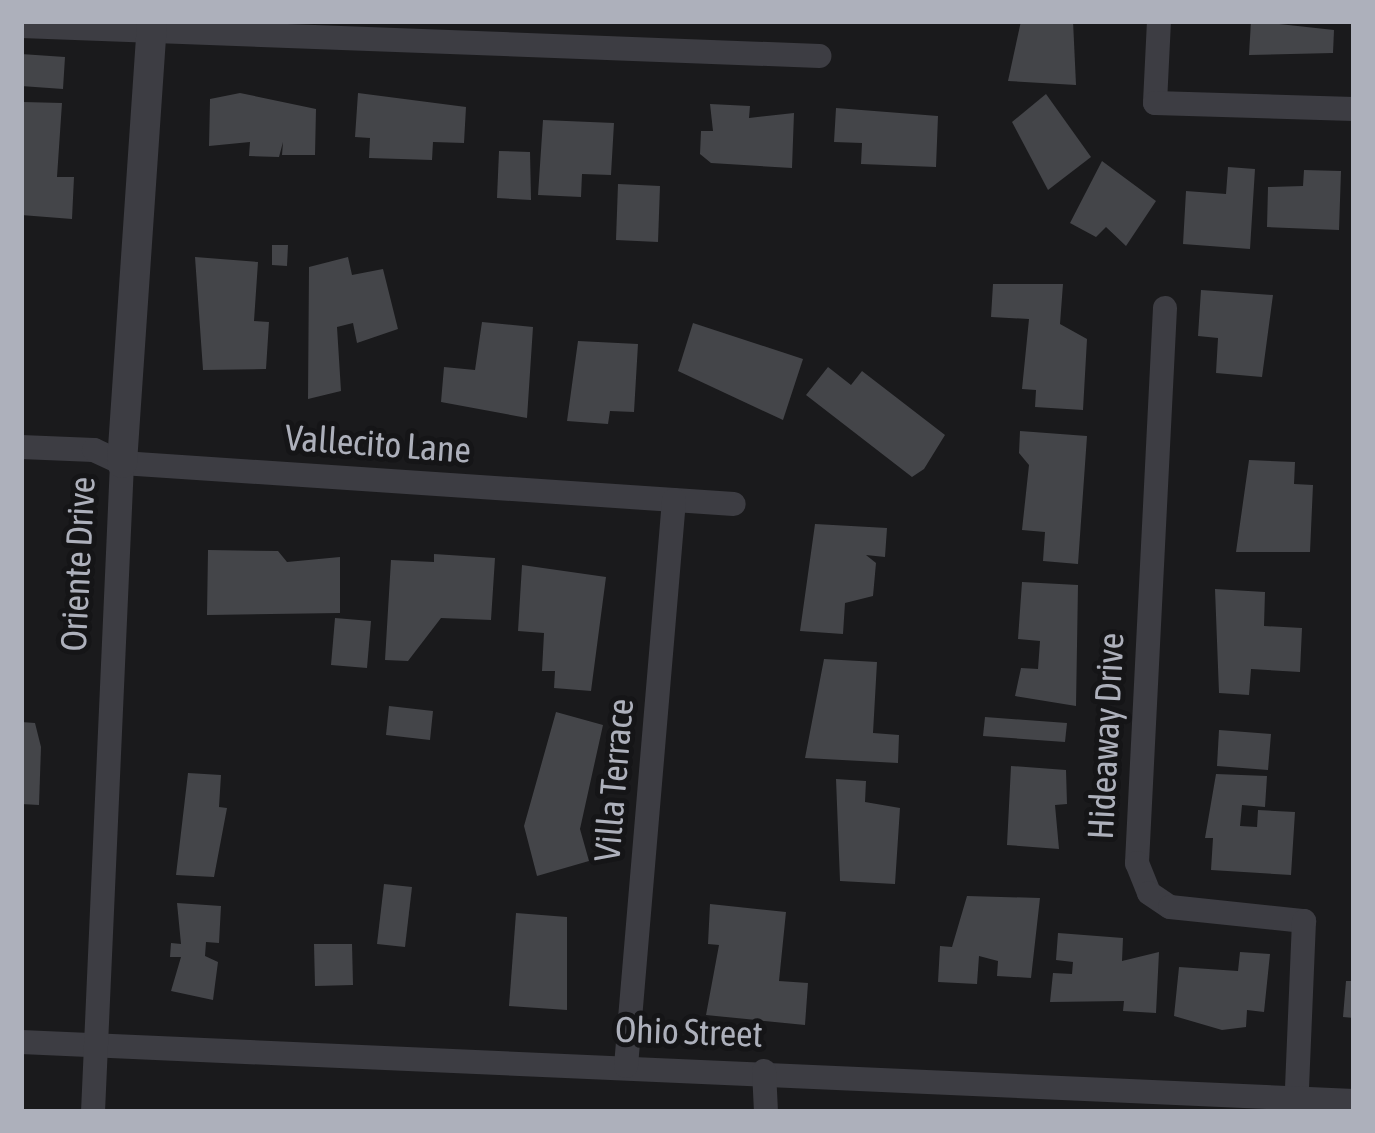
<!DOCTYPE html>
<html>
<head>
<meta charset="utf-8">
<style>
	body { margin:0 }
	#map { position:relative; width:1375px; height:1133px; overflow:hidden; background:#1a1a1c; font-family:"Asap Condensed",sans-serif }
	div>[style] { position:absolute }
	.building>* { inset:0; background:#444549 }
	.minor>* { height:24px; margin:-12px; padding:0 12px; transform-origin:12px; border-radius:12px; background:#3d3d43 }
	.tertiary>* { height:30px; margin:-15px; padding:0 15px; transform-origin:15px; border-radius:15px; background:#3d3d43 }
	span { translate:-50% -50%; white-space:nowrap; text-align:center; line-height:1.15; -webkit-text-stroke:10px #151517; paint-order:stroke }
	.street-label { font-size:36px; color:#adb0bb }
	.frame { position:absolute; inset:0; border:24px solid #adb0bb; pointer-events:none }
</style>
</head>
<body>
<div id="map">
	<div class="building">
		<i style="clip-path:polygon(1021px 21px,1073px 21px,1076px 85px,1008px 81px)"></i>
		<i style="clip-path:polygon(1251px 21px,1334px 30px,1333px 53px,1249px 55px)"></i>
		<i style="clip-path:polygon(21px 54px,65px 57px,63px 89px,21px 86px)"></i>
		<i style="clip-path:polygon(240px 93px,316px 109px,315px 155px,282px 155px,283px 142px,279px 157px,249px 156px,250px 142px,209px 146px,210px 99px)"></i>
		<i style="clip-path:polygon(358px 93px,466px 107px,464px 143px,433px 142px,432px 160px,369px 158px,370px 138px,355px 137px)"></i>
		<i style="clip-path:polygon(1046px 94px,1091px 157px,1048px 190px,1012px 122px)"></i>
		<i style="clip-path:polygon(23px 102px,62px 103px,57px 177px,74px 177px,72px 219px,21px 215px)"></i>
		<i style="clip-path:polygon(710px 104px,750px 106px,749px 118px,794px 113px,792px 168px,711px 163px,700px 154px,701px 131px,713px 131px)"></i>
		<i style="clip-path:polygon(836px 108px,938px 116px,936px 167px,861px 164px,862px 143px,834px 142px)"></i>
		<i style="clip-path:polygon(543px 120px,614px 123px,611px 175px,582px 174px,581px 197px,538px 195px)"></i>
		<i style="clip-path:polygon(499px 151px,530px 152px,531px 200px,497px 198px)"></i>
		<i style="clip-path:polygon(1102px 161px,1156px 201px,1126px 246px,1106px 227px,1096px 237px,1070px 223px)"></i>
		<i style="clip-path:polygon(1228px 167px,1255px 169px,1250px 249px,1183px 244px,1186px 191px,1226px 194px)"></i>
		<i style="clip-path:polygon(1304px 170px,1341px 171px,1339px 230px,1267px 227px,1268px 187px,1303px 186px)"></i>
		<i style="clip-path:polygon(618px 184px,660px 186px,658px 242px,616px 240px)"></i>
		<i style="clip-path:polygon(272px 245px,288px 245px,287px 266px,272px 265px)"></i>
		<i style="clip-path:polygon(195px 257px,258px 262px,254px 321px,269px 322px,266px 369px,203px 370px)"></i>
		<i style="clip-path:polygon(348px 257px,352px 275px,383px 269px,398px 329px,357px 343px,353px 323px,337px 327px,341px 391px,308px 399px,309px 267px)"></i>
		<i style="clip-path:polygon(993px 284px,1063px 284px,1060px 324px,1087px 339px,1083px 410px,1035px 407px,1036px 390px,1022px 389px,1029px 319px,991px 317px)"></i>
		<i style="clip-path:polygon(1201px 290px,1273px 295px,1262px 377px,1216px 373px,1218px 338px,1198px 336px)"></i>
		<i style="clip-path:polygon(482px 322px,533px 327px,527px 418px,441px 402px,444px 367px,475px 370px)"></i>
		<i style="clip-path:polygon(693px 323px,803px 359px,783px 420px,678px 371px)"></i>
		<i style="clip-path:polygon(578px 341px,638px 344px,634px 412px,610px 411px,608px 424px,567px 421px)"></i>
		<i style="clip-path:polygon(828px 367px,851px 385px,862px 371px,945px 435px,924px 469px,912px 477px,806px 395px)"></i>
		<i style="clip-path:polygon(1020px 431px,1087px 436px,1078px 564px,1043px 561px,1045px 532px,1022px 530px,1029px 465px,1019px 453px)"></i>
		<i style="clip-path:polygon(1249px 460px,1295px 462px,1294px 484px,1313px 485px,1310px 552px,1236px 552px)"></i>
		<i style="clip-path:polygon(815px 524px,887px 528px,885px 557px,866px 555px,876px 563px,873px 596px,845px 603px,843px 634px,800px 631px)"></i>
		<i style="clip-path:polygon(208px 550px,278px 551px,287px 562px,340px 557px,340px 613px,207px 615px)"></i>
		<i style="clip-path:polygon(434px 554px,495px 558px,491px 620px,441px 618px,408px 661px,385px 660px,391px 560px,434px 562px)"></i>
		<i style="clip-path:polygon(522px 565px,606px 577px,591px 691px,554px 688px,555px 671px,542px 671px,544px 633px,518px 631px)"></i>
		<i style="clip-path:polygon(1022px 582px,1078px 585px,1076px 706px,1015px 696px,1021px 668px,1038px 669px,1040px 641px,1018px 639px)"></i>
		<i style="clip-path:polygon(1215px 589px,1265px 592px,1264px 626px,1302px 628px,1300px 672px,1251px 669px,1249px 695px,1219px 693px)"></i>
		<i style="clip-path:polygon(335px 618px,371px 621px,367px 668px,331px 665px)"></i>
		<i style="clip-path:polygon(824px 659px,877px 662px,873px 733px,899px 735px,898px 763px,805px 758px)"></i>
		<i style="clip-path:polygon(389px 706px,433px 711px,430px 740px,386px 735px)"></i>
		<i style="clip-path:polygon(556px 712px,603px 725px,580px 829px,589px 861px,537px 876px,524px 826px)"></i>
		<i style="clip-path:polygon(985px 717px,1067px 723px,1065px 742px,983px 736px)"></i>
		<i style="clip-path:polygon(21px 722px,35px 723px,41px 747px,39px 805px,21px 804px)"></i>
		<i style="clip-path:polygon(1219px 730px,1271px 734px,1268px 770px,1217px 766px)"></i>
		<i style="clip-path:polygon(1011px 766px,1066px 770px,1067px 804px,1055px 805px,1059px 849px,1007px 845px)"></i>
		<i style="clip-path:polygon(188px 773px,221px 775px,219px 807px,227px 808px,214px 877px,176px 875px)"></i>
		<i style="clip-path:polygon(1216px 774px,1267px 776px,1265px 807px,1242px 805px,1240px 826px,1257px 827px,1258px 810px,1295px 812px,1291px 875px,1211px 870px,1213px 838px,1205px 838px)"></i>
		<i style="clip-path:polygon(836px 779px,866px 781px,865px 802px,900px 808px,895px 884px,840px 881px)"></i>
		<i style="clip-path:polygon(384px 884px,412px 887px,405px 947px,377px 944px)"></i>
		<i style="clip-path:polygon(967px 896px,1040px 898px,1031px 978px,997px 976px,998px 961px,979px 956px,977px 984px,938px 982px,940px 946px,952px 947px)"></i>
		<i style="clip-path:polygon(177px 903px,221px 906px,219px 943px,206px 942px,205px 956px,218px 962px,213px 1000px,171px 991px,181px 957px,170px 957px,171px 943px,181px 944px)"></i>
		<i style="clip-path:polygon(710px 904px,786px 912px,779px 981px,808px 983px,805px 1025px,706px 1015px,719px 945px,708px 944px)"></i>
		<i style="clip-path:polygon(516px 913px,567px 917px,567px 1010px,509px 1006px)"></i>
		<i style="clip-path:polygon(1058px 933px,1123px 938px,1122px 961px,1159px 952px,1156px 1013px,1123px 1011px,1124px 1001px,1050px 1002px,1053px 973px,1072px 974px,1073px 962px,1056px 960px)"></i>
		<i style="clip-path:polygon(314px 944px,352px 944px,353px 985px,315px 986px)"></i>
		<i style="clip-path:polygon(1240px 952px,1270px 954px,1264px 1012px,1247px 1010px,1246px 1027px,1222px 1030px,1174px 1016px,1179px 967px,1238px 971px)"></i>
		<i style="clip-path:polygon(1346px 981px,1354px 981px,1354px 1018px,1343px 1017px)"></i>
	</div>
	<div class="minor">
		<i style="left:1159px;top:21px;width:82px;rotate:92.8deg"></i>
		<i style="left:1155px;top:103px;width:199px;rotate:1.7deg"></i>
		<i style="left:21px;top:26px;width:799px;rotate:2.15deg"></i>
		<i style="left:1165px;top:308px;width:556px;rotate:92.89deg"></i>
		<i style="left:1137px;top:863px;width:32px;rotate:68deg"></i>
		<i style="left:1149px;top:893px;width:25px;rotate:34deg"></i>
		<i style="left:1170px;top:907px;width:135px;rotate:6deg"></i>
		<i style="left:1304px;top:921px;width:191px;rotate:92.4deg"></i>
		<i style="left:21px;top:447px;width:73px;rotate:2.4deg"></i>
		<i style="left:94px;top:450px;width:31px;rotate:25deg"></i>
		<i style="left:122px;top:463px;width:613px;rotate:3.83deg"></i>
		<i style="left:21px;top:1042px;width:1334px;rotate:2.53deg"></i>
		<i style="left:626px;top:1066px;width:568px;rotate:-85.15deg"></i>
		<i style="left:764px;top:1071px;width:41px;rotate:87.2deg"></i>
		<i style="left:93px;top:1112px;width:650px;rotate:-87.44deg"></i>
	</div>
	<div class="tertiary">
		<i style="left:122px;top:463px;width:443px;rotate:-86.1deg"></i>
	</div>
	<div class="street-label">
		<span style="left:378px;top:444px;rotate:4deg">Vallecito Lane</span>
		<span style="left:78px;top:564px;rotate:-87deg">Oriente Drive</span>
		<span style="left:1106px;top:736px;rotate:-87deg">Hideaway Drive</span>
		<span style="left:614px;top:780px;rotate:-85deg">Villa Terrace</span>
		<span style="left:689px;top:1032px;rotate:2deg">Ohio Street</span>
	</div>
	<div class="frame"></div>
</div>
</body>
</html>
